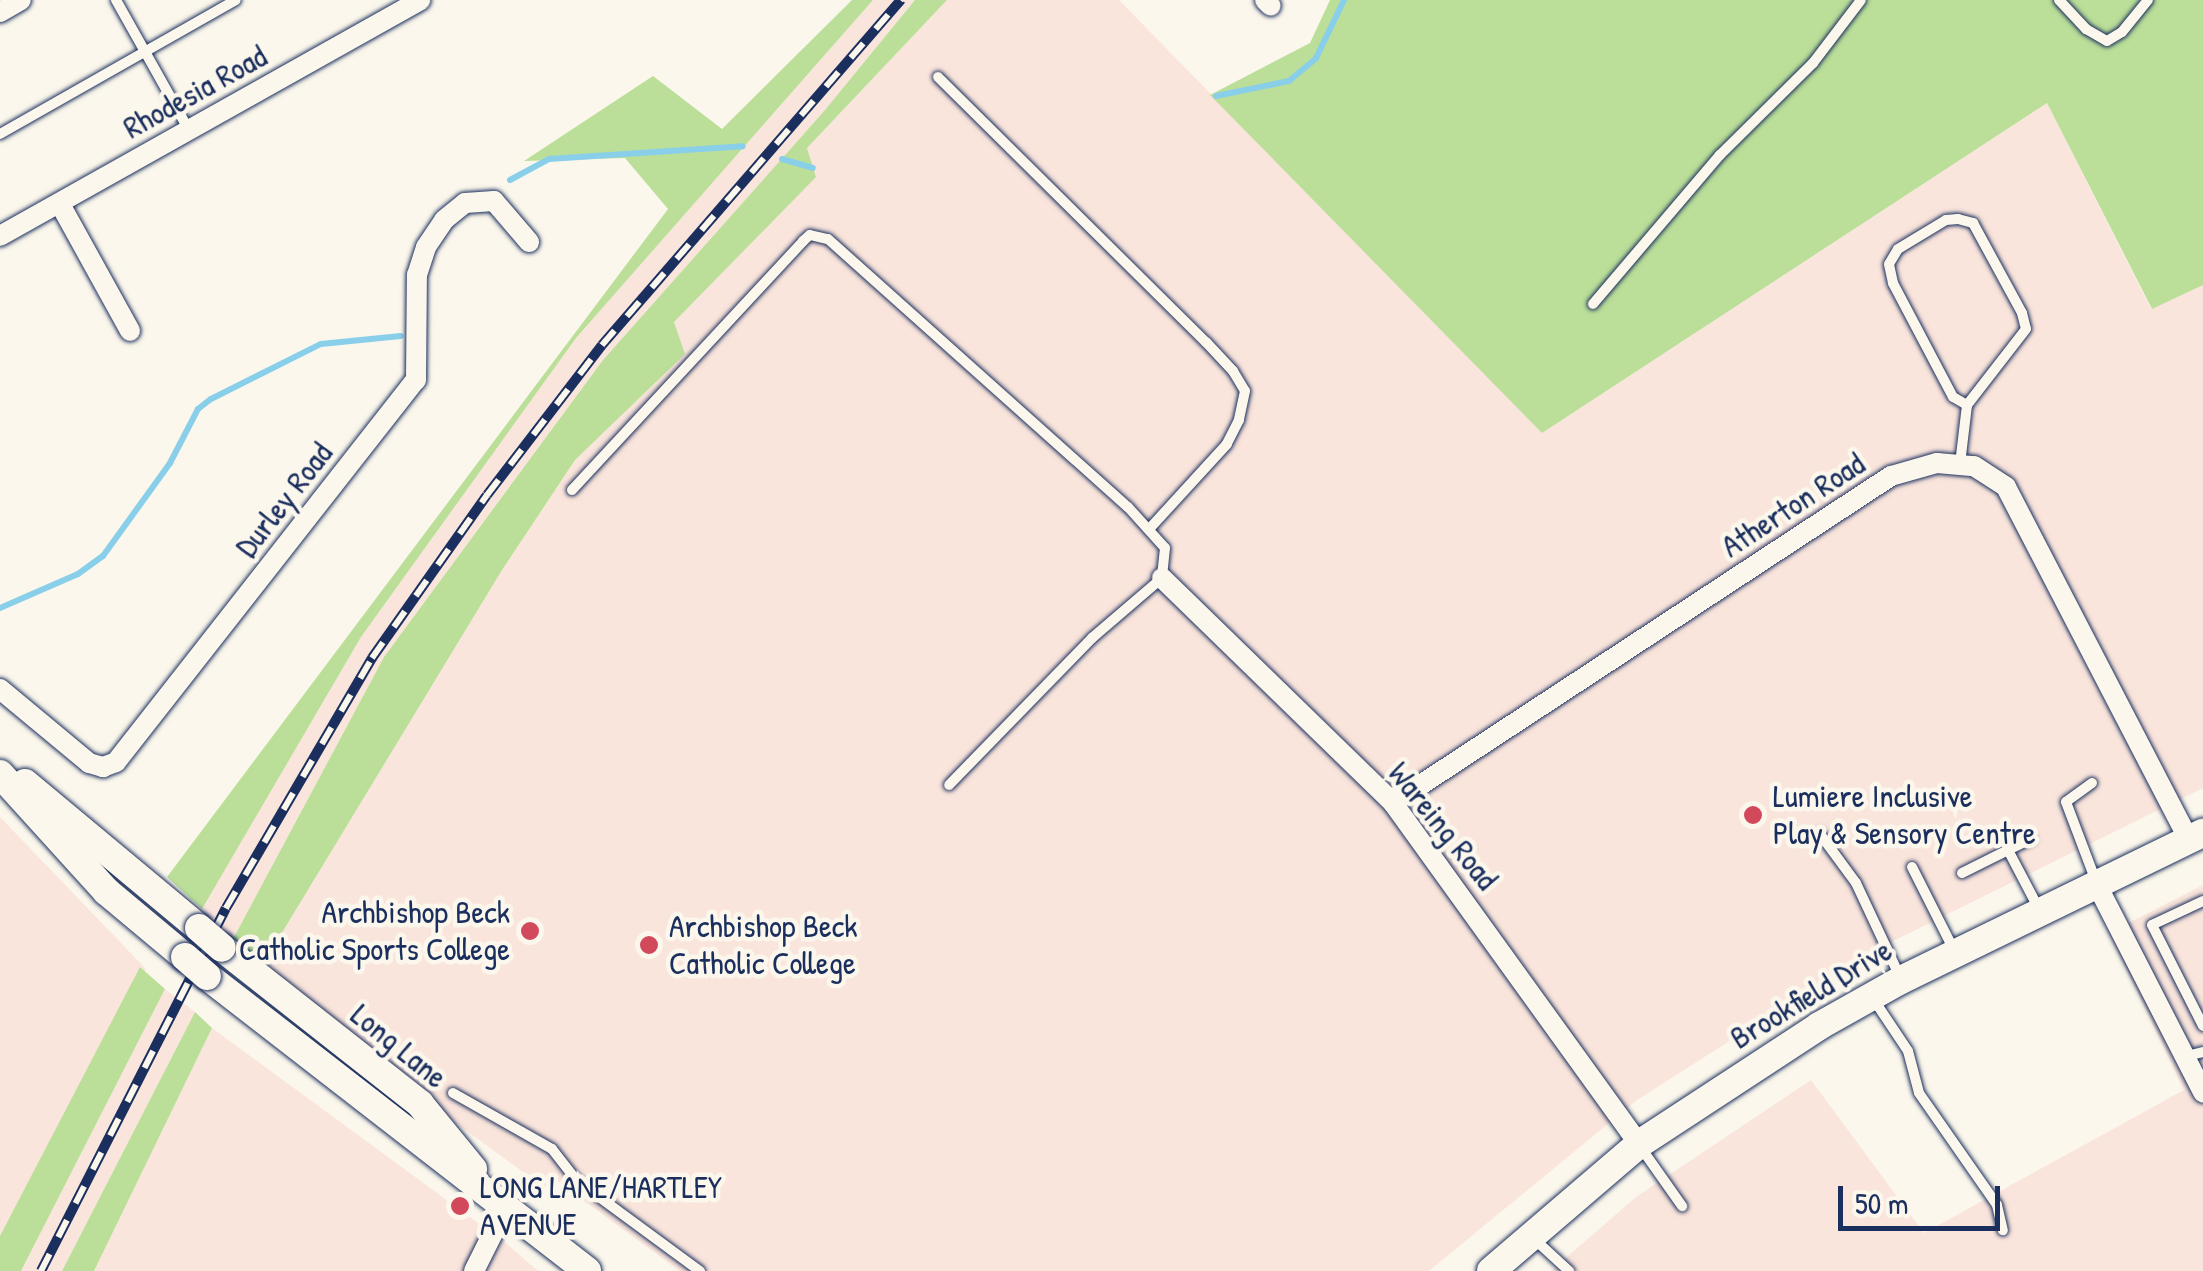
<!DOCTYPE html>
<html>
<head>
<meta charset="utf-8">
<style>
	body { margin:0 }
	#map { position:relative; width:2203px; height:1271px; overflow:hidden; background:#fbf7ec; font-family:"Patrick Hand",sans-serif }
	div>[style] { position:absolute }
	.built>* { inset:0; background:#fae5dc }
	.green>* { inset:0; background:#bbdf99 }
	.stream>* { height:6px; margin:-3px; padding:0 3px; transform-origin:3px; border-radius:3px; background:#89cfea }
	.roads { filter:drop-shadow(0 0 2px #1b2f5e) drop-shadow(0 0 2px #1b2f5e) }
	.lane>* { height:10px; margin:-5px; padding:0 5px; transform-origin:5px; border-radius:5px; background:#fbf7ec }
	.street>* { height:20px; margin:-10px; padding:0 10px; transform-origin:10px; border-radius:10px; background:#fbf7ec }
	.secondary>* { height:28px; margin:-14px; padding:0 14px; transform-origin:14px; border-radius:14px; background:#fbf7ec }
	.rail>* { height:10px; margin-top:-5px; transform-origin:0; background:repeating-linear-gradient(90deg,#fbf7ec 0 19px,#1b2f5e 0 38px); box-sizing:border-box; border-block:2px solid #1b2f5e }
	.bridges { filter:drop-shadow(0 0 2px #1b2f5e) drop-shadow(0 0 2px #1b2f5e) }
	.secondary-bridge>* { height:28px; margin:-14px; padding:0 14px; transform-origin:14px; border-radius:14px; background:#fbf7ec }
	.dots>* { width:28px; height:28px; translate:-50% -50%; box-sizing:border-box; border:5px solid #fbf7ec; border-radius:50% }
	span { translate:-50% -50%; white-space:nowrap; text-align:center; line-height:1.15; -webkit-text-stroke:9px #fbf7ec; paint-order:stroke }
	.street-label { font-size:32px; color:#1b2f5e }
	.poi-label { font-size:32px; color:#1b2f5e }
	.left { translate:0 -50%; text-align:left }
	.right { translate:-100% -50%; text-align:right }
	.scale { position:absolute; left:1838px; top:1186px; width:162px; height:45px; box-sizing:border-box; border:5px solid #1b2f5e; border-top:0; padding-left:12px; font-size:30px; line-height:35px; white-space:nowrap; color:#1b2f5e; -webkit-text-stroke:8px #fbf7ec; paint-order:stroke }
</style>
</head>
<body>
<div id="map">
	<div class="built">
		<i style="clip-path:polygon(873px 0,915px 0,825px 110px,603px 360px,384px 657px,233px 939px,202px 909px,361px 637px,576px 338px)"></i>
		<i style="clip-path:polygon(947px 0,1119px 0,1542px 433px,2047px 103px,2151px 309px,2203px 285px,2203px 788px,1863px 956px,1637px 1100px,1429px 1271px,680px 1271px,556px 1180px,545px 1188px,264px 983px,263px 964px,502px 570px,575px 460px,684px 354px,674px 322px,815px 177px,807px 148px)"></i>
		<i style="clip-path:polygon(0 817px,146px 969px,0 1246px)"></i>
		<i style="clip-path:polygon(2203px 885px,2203px 1271px,1551px 1271px,1636px 1197px,1811px 1080px,1924px 1233px,2184px 1090px,2109px 933px)"></i>
		<i style="clip-path:polygon(165px 989px,195px 1012px,62px 1271px,21px 1271px)"></i>
		<i style="clip-path:polygon(212px 1028px,508px 1245px,538px 1271px,94px 1271px)"></i>
	</div>
	<div class="green">
		<i style="clip-path:polygon(852px 0,873px 0,576px 338px,361px 637px,202px 909px,167px 877px,668px 209px,625px 158px,524px 161px,653px 76px,722px 129px)"></i>
		<i style="clip-path:polygon(915px 0,947px 0,807px 148px,816px 177px,674px 322px,685px 354px,575px 460px,502px 570px,263px 964px,233px 939px,384px 657px,603px 360px,825px 110px)"></i>
		<i style="clip-path:polygon(1330px 0,2203px 0,2203px 285px,2152px 309px,2047px 103px,1542px 433px,1210px 95px,1310px 43px)"></i>
		<i style="clip-path:polygon(140px 967px,165px 989px,21px 1271px,0 1271px,0 1236px)"></i>
		<i style="clip-path:polygon(195px 1012px,212px 1028px,94px 1271px,62px 1271px)"></i>
	</div>
	<div class="stream">
		<i style="left:1216px;top:96px;width:75px;rotate:-11.6deg"></i>
		<i style="left:1289px;top:81px;width:35px;rotate:-40deg"></i>
		<i style="left:1316px;top:58px;width:64px;rotate:-64.2deg"></i>
		<i style="left:782px;top:159px;width:32px;rotate:16deg"></i>
		<i style="left:510px;top:180px;width:44px;rotate:-28.3deg"></i>
		<i style="left:549px;top:159px;width:194px;rotate:-3.8deg"></i>
		<i style="left:0;top:608px;width:85px;rotate:-23.6deg"></i>
		<i style="left:78px;top:574px;width:31px;rotate:-36deg"></i>
		<i style="left:103px;top:556px;width:115px;rotate:-54.2deg"></i>
		<i style="left:170px;top:463px;width:61px;rotate:-62.6deg"></i>
		<i style="left:198px;top:409px;width:16px;rotate:-38deg"></i>
		<i style="left:211px;top:399px;width:123px;rotate:-26.6deg"></i>
		<i style="left:321px;top:344px;width:80px;rotate:-5.7deg"></i>
	</div>
	<div class="roads">
		<div class="lane">
			<i style="left:116px;top:0;width:149px;rotate:60.7deg"></i>
			<i style="left:2059px;top:0;width:40px;rotate:47deg"></i>
			<i style="left:2086px;top:29px;width:24px;rotate:30deg"></i>
			<i style="left:2107px;top:41px;width:17px;rotate:-31deg"></i>
			<i style="left:2122px;top:32px;width:41px;rotate:-50.9deg"></i>
			<i style="left:938px;top:77px;width:377px;rotate:44.7deg"></i>
			<i style="left:1206px;top:342px;width:40px;rotate:47deg"></i>
			<i style="left:1233px;top:371px;width:23px;rotate:59deg"></i>
			<i style="left:1245px;top:391px;width:30px;rotate:102deg"></i>
			<i style="left:1239px;top:420px;width:27px;rotate:117deg"></i>
			<i style="left:1227px;top:444px;width:114px;rotate:132.5deg"></i>
			<i style="left:0;top:134px;width:271px;rotate:-29.6deg"></i>
			<i style="left:1593px;top:304px;width:196px;rotate:-49.6deg"></i>
			<i style="left:1720px;top:155px;width:131px;rotate:-44.7deg"></i>
			<i style="left:1813px;top:63px;width:79px;rotate:-52.7deg"></i>
			<i style="left:1960px;top:464px;width:59px;rotate:-83.2deg"></i>
			<i style="left:1967px;top:405px;width:16px;rotate:-150deg"></i>
			<i style="left:1953px;top:397px;width:129px;rotate:-117.8deg"></i>
			<i style="left:1893px;top:283px;width:19px;rotate:-102deg"></i>
			<i style="left:1889px;top:264px;width:17px;rotate:-59deg"></i>
			<i style="left:1898px;top:249px;width:56px;rotate:-31.1deg"></i>
			<i style="left:1946px;top:220px;width:12px;rotate:-5deg"></i>
			<i style="left:1958px;top:219px;width:16px;rotate:15deg"></i>
			<i style="left:1973px;top:223px;width:102px;rotate:61.4deg"></i>
			<i style="left:2022px;top:313px;width:16px;rotate:76deg"></i>
			<i style="left:2026px;top:329px;width:96px;rotate:127.8deg"></i>
			<i style="left:572px;top:490px;width:340px;rotate:-47.1deg"></i>
			<i style="left:803px;top:241px;width:9px;rotate:-41deg"></i>
			<i style="left:810px;top:235px;width:18px;rotate:13deg"></i>
			<i style="left:828px;top:239px;width:402px;rotate:41.8deg"></i>
			<i style="left:1128px;top:507px;width:55px;rotate:47.9deg"></i>
			<i style="left:1165px;top:548px;width:30px;rotate:96deg"></i>
			<i style="left:1162px;top:578px;width:92px;rotate:139.4deg"></i>
			<i style="left:1092px;top:638px;width:205px;rotate:134.2deg"></i>
			<i style="left:2092px;top:783px;width:32px;rotate:144deg"></i>
			<i style="left:2066px;top:802px;width:88px;rotate:69.3deg"></i>
			<i style="left:1820px;top:834px;width:61px;rotate:53.7deg"></i>
			<i style="left:1856px;top:883px;width:106px;rotate:64.9deg"></i>
			<i style="left:2008px;top:850px;width:25px;rotate:-26deg"></i>
			<i style="left:1912px;top:867px;width:95px;rotate:63.2deg"></i>
			<i style="left:1962px;top:873px;width:51px;rotate:-26.6deg"></i>
			<i style="left:2008px;top:850px;width:69px;rotate:62.3deg"></i>
			<i style="left:2203px;top:901px;width:56px;rotate:154.8deg"></i>
			<i style="left:2152px;top:925px;width:113px;rotate:63.2deg"></i>
			<i style="left:1874px;top:1000px;width:61px;rotate:56.3deg"></i>
			<i style="left:1908px;top:1051px;width:43px;rotate:75.3deg"></i>
			<i style="left:1919px;top:1093px;width:136px;rotate:55.1deg"></i>
			<i style="left:1997px;top:1205px;width:26px;rotate:77deg"></i>
			<i style="left:2187px;top:1056px;width:16px;rotate:-14deg"></i>
			<i style="left:453px;top:1093px;width:114px;rotate:29.5deg"></i>
			<i style="left:552px;top:1149px;width:39px;rotate:52deg"></i>
			<i style="left:576px;top:1180px;width:154px;rotate:36.3deg"></i>
			<i style="left:1639px;top:1145px;width:75px;rotate:54.8deg"></i>
			<i style="left:1531px;top:1236px;width:52px;rotate:42.6deg"></i>
		</div>
		<div class="street">
			<i style="left:1265px;top:0;width:8px;rotate:45deg"></i>
			<i style="left:0;top:12px;width:24px;rotate:-30deg"></i>
			<i style="left:60px;top:204px;width:145px;rotate:61.1deg"></i>
			<i style="left:0;top:236px;width:482px;rotate:-29.3deg"></i>
			<i style="left:1162px;top:578px;width:322px;rotate:44.2deg"></i>
			<i style="left:1393px;top:803px;width:420px;rotate:54.2deg"></i>
			<i style="left:0;top:689px;width:116px;rotate:39.7deg"></i>
			<i style="left:89px;top:763px;width:15px;rotate:16deg"></i>
			<i style="left:103px;top:767px;width:14px;rotate:-21deg"></i>
			<i style="left:116px;top:762px;width:486px;rotate:-51.9deg"></i>
			<i style="left:416px;top:380px;width:105px;rotate:-89.5deg"></i>
			<i style="left:417px;top:275px;width:29px;rotate:-72deg"></i>
			<i style="left:426px;top:247px;width:32px;rotate:-56deg"></i>
			<i style="left:444px;top:220px;width:27px;rotate:-39deg"></i>
			<i style="left:465px;top:203px;width:29px;rotate:-4deg"></i>
			<i style="left:494px;top:201px;width:54px;rotate:49.5deg"></i>
			<i style="left:1393px;top:803px;width:596px;rotate:-33.29deg"></i>
			<i style="left:1891px;top:476px;width:48px;rotate:-15.8deg"></i>
			<i style="left:1937px;top:463px;width:37px;rotate:5deg"></i>
			<i style="left:1974px;top:466px;width:38px;rotate:33deg"></i>
			<i style="left:2006px;top:487px;width:398px;rotate:62.6deg"></i>
			<i style="left:2097px;top:885px;width:233px;rotate:62.9deg"></i>
			<i style="left:474px;top:1271px;width:69px;rotate:-63.4deg"></i>
		</div>
		<div class="secondary">
			<i style="left:0;top:774px;width:158px;rotate:47.8deg"></i>
			<i style="left:106px;top:891px;width:103px;rotate:39.9deg"></i>
			<i style="left:25px;top:783px;width:226px;rotate:39.8deg"></i>
			<i style="left:222px;top:948px;width:252px;rotate:38.2deg"></i>
			<i style="left:420px;top:1104px;width:84px;rotate:50.8deg"></i>
			<i style="left:207px;top:976px;width:481px;rotate:37.8deg"></i>
			<i style="left:1491px;top:1271px;width:195px;rotate:-40.6deg"></i>
			<i style="left:1639px;top:1144px;width:215px;rotate:-33.2deg"></i>
			<i style="left:1819px;top:1026px;width:94px;rotate:-29.3deg"></i>
			<i style="left:1901px;top:980px;width:336px;rotate:-26deg"></i>
		</div>
	</div>
	<div class="rail">
		<i style="left:41px;top:1271px;width:407px;rotate:-63deg"></i>
		<i style="left:226px;top:908px;width:290px;rotate:-59.7deg"></i>
		<i style="left:372px;top:658px;width:199px;rotate:-54.8deg"></i>
		<i style="left:487px;top:495px;width:189px;rotate:-52.5deg"></i>
		<i style="left:602px;top:345px;width:457px;rotate:-49.1deg"></i>
	</div>
	<div class="bridges">
		<div class="secondary-bridge">
			<i style="left:199px;top:928px;width:30px;rotate:41deg"></i>
			<i style="left:185px;top:957px;width:29px;rotate:41deg"></i>
		</div>
	</div>
	<div class="dots">
		<i style="left:1753px;top:815px;background:#d1495b"></i>
		<i style="left:530px;top:931px;background:#d1495b"></i>
		<i style="left:649px;top:945px;background:#d1495b"></i>
		<i style="left:460px;top:1206px;background:#d1495b"></i>
	</div>
	<div class="street-label">
		<span style="left:195px;top:92px;rotate:-29deg">Rhodesia Road</span>
		<span style="left:284px;top:500px;rotate:-52deg">Durley Road</span>
		<span style="left:1793px;top:505px;rotate:-33deg">Atherton Road</span>
		<span style="left:1443px;top:826px;rotate:51deg">Wareing Road</span>
		<span style="left:1811px;top:994px;rotate:-31deg">Brookfield Drive</span>
		<span style="left:399px;top:1046px;rotate:39deg">Long Lane</span>
	</div>
	<div class="poi-label">
		<span class="left" style="left:1773px;top:815px">Lumiere Inclusive<br>Play &amp; Sensory Centre</span>
		<span class="right" style="left:510px;top:931px">Archbishop Beck<br>Catholic Sports College</span>
		<span class="left" style="left:669px;top:945px">Archbishop Beck<br>Catholic College</span>
		<span class="left" style="left:480px;top:1206px">LONG LANE/HARTLEY<br>AVENUE</span>
	</div>
	<div class="scale">50 m</div>
</div>
</body>
</html>
